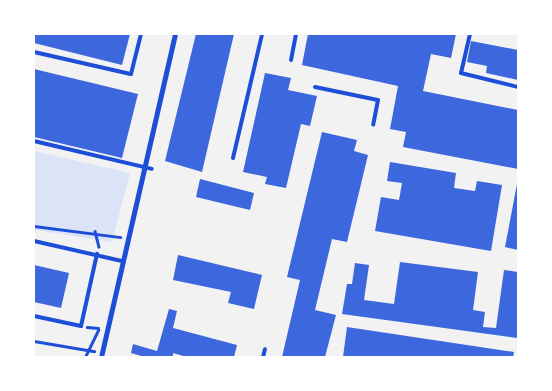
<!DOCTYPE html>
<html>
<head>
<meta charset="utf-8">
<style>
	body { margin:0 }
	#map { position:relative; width:552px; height:391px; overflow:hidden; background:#f2f2f2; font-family:"Roboto Condensed",sans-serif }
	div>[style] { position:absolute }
	.green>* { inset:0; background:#dbe4f7 }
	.building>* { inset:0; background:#3d67dc }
	.path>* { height:2.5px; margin:-1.25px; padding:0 1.25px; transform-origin:1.25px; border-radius:1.25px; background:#1d4ed8 }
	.service>* { height:4px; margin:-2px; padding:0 2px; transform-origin:2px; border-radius:2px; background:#1d4ed8 }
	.minor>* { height:5px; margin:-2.5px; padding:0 2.5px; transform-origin:2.5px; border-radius:2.5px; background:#1d4ed8 }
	span { translate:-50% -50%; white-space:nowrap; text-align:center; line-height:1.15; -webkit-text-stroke:5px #fff; paint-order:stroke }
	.frame { position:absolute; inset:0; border:35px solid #fff; pointer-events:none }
</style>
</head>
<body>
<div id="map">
	<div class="green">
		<i style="clip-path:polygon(34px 151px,130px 173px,112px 242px,34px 230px)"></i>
	</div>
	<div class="building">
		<i style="clip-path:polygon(34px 34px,130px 34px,122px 65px,34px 43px)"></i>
		<i style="clip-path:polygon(196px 34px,234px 34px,202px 172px,165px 161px)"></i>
		<i style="clip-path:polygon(308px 34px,456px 34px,451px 58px,431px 54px,423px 91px,518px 110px,518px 169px,403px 147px,406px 132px,390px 129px,398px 86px,302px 65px)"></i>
		<i style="clip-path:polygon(471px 41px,518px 50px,518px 80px,486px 73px,487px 66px,467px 62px)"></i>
		<i style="clip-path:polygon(34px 69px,138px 94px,122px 158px,34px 137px)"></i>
		<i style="clip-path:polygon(265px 73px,291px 78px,288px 90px,317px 96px,310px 126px,301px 124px,286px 188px,265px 184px,267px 177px,243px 172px)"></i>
		<i style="clip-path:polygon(322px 132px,357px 140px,354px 151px,368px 155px,347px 242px,332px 239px,315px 310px,336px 315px,325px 357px,282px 357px,300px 280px,287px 277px)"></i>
		<i style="clip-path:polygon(390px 162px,456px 173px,454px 188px,475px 191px,477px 181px,502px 185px,491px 251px,375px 231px,381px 197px,399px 200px,402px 183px,387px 181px)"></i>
		<i style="clip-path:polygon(200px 179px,254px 193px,250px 210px,196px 197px)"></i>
		<i style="clip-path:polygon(517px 184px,518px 184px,518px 250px,505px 247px)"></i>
		<i style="clip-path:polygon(178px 255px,262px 275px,254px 309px,228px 303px,231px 292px,173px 280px)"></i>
		<i style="clip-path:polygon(400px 262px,478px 272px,473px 310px,485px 312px,483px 327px,496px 328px,504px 270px,518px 272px,517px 338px,342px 314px,347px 284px,352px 284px,355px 263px,369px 265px,364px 300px,394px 304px)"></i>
		<i style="clip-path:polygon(34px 265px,69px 273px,61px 308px,34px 302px)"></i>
		<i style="clip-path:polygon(169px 309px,177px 311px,173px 328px,237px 345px,234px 357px,187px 357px,173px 353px,173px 357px,145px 357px,131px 353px,133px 344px,157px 351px)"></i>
		<i style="clip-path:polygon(347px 327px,514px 352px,513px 357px,343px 357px)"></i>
	</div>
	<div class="path">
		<i style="left:34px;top:226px;width:87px;rotate:7.3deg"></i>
		<i style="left:95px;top:231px;width:16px;rotate:76deg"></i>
		<i style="left:87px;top:327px;width:11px;rotate:5deg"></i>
		<i style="left:34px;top:341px;width:61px;rotate:9.5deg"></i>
		<i style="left:85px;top:357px;width:30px;rotate:-64deg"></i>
	</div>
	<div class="service">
		<i style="left:470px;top:34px;width:40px;rotate:103deg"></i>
		<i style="left:461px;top:73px;width:59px;rotate:13.8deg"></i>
		<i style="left:34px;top:52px;width:99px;rotate:12.8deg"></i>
		<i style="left:131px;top:74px;width:41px;rotate:-76deg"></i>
		<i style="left:291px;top:60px;width:26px;rotate:-79deg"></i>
		<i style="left:315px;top:87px;width:64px;rotate:11.7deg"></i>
		<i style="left:378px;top:100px;width:25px;rotate:101deg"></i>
		<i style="left:34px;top:141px;width:121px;rotate:13.3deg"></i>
		<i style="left:233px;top:158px;width:127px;rotate:-76.8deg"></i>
		<i style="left:34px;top:241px;width:90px;rotate:12.8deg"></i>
		<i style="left:34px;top:316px;width:48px;rotate:12deg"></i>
		<i style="left:81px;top:326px;width:74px;rotate:-77.5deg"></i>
		<i style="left:263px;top:357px;width:8px;rotate:-76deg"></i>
	</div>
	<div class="minor">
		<i style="left:101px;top:357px;width:331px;rotate:-77.1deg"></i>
	</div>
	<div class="frame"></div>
</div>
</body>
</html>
